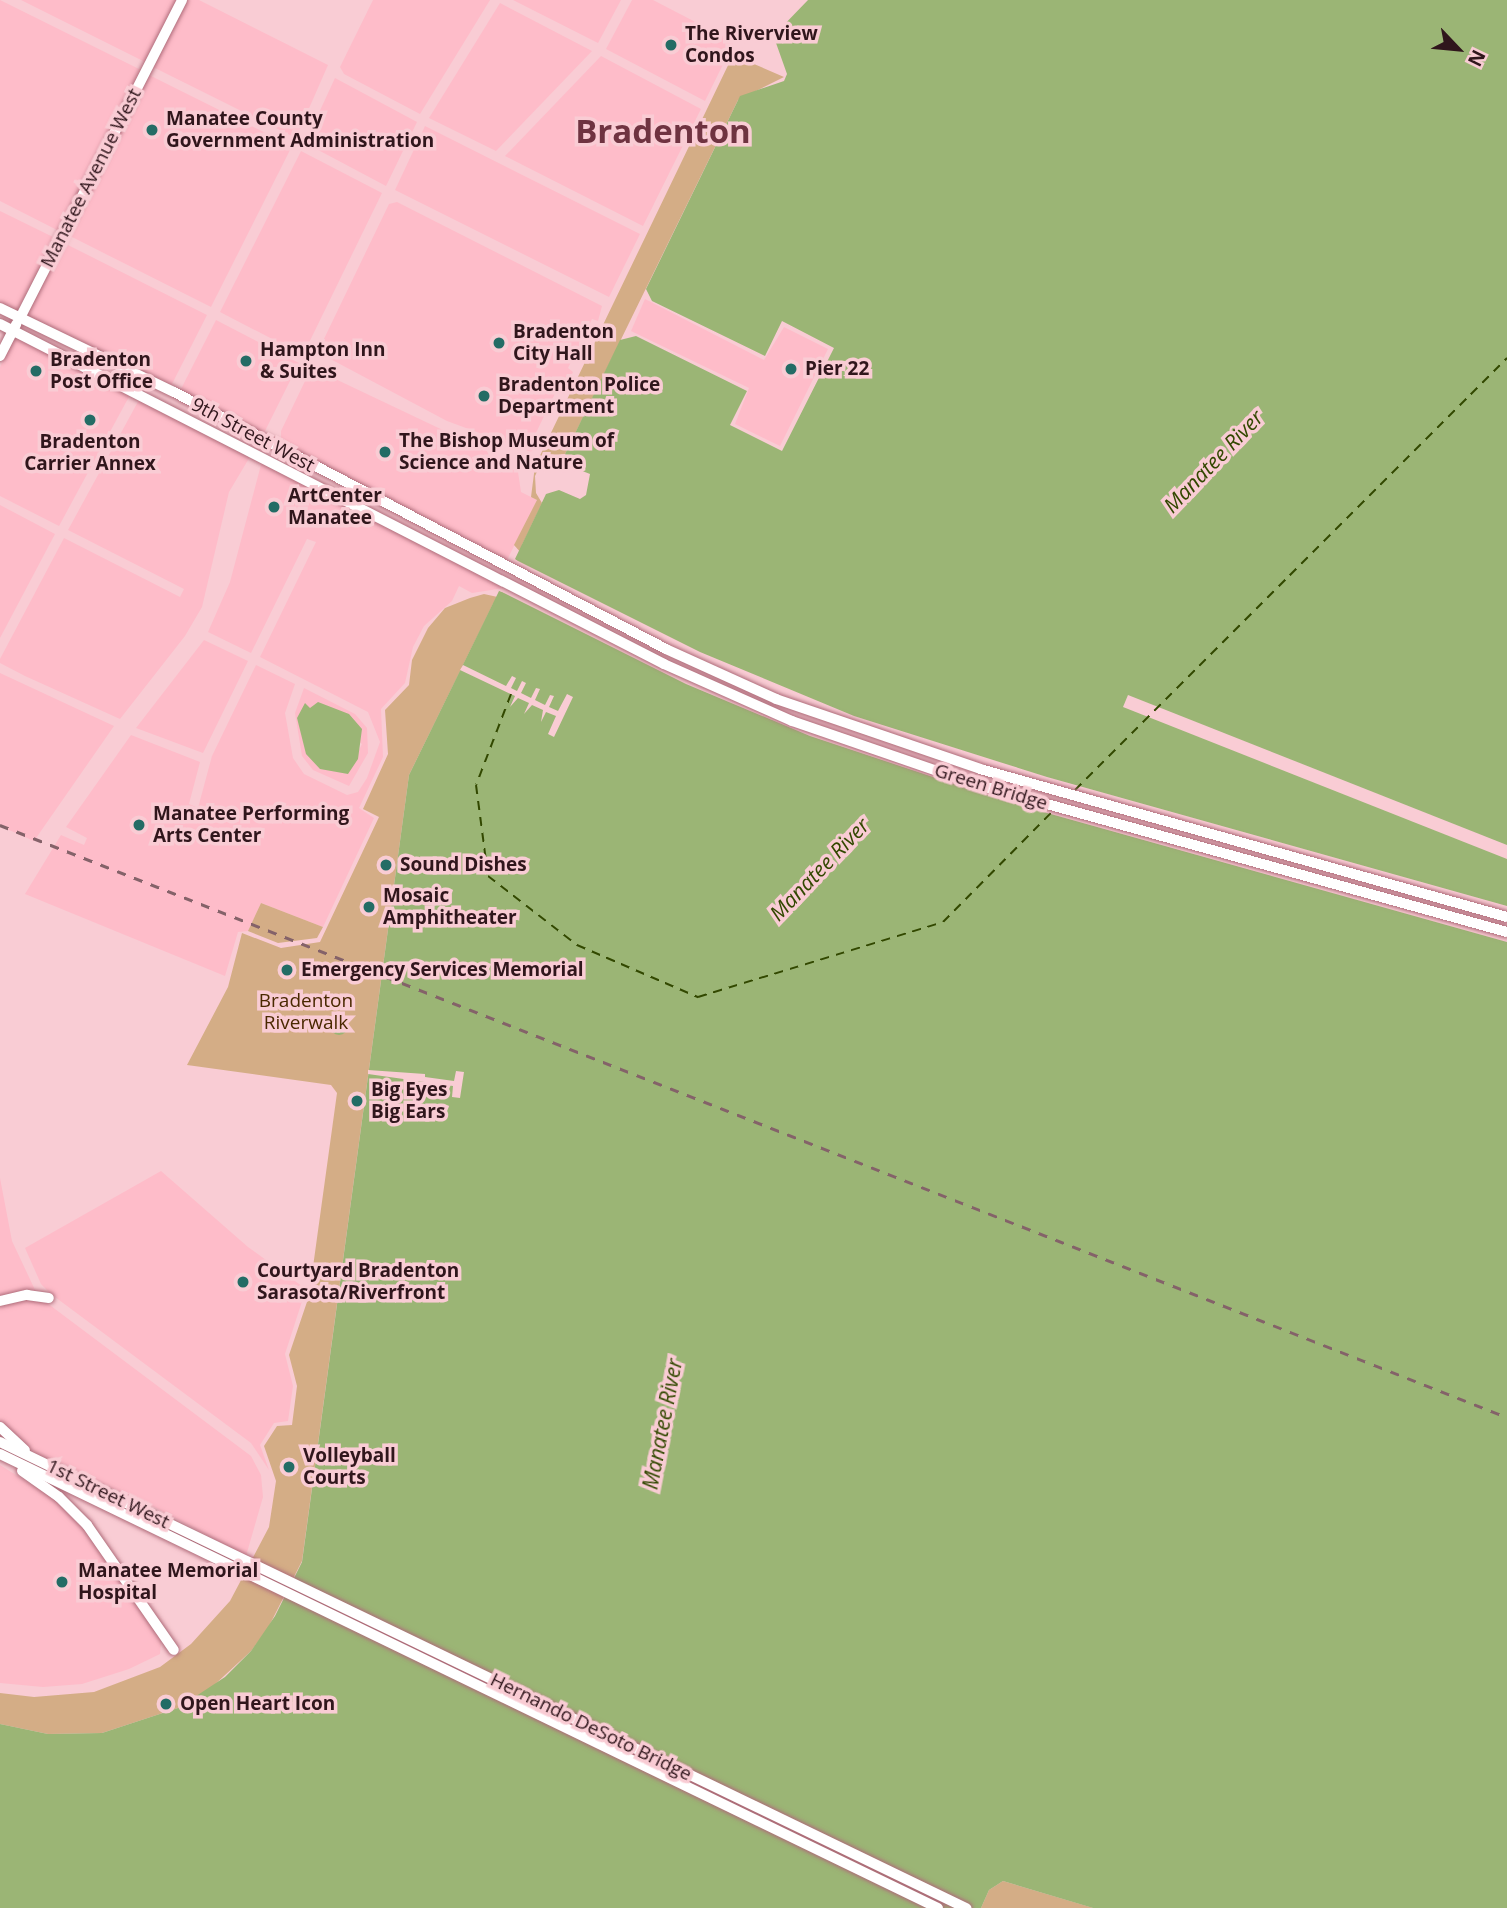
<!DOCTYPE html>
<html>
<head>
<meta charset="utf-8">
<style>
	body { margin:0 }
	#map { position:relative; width:1507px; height:1908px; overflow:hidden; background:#f9ccd4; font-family:"Open Sans",sans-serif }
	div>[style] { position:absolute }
	.built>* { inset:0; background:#febcc9 }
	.green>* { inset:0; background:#d4ad86 }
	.water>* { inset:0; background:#9bb575 }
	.round { border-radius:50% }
	.pier>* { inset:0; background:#f9ccd4 }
	.ferry>* { height:2px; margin-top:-1px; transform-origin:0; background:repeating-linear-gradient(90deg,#324800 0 9px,transparent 0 16px) }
	.roads { filter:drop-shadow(0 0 2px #ae6b79) drop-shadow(0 0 2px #ae6b79) }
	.secondary>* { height:10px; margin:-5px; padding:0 5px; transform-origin:5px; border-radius:5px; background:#fff }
	.primary>* { height:10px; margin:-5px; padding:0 5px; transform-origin:5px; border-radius:5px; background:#fff }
	.trunk>* { height:10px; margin:-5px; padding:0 5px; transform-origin:5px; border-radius:5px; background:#fff }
	.rail>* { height:2.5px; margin-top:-1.25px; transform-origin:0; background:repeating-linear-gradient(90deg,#846269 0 9px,transparent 0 18px) }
	.dots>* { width:19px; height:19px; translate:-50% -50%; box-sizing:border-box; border:4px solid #f9ccd4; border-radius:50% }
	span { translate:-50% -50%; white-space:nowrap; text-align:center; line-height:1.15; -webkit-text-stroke:7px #f9ccd4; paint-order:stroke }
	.poi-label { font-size:19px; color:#30161c; font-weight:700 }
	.left { translate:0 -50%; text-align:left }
	.street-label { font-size:19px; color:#30161c }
	.park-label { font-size:19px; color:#492800 }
	.water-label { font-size:21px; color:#324800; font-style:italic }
	.town-label { font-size:33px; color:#6f3341; font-weight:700 }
	.north { position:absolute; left:1423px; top:14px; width:70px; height:70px; -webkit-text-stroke:5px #f9ccd4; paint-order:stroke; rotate:116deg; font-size:19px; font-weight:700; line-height:28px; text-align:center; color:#30161c }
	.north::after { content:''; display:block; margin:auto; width:24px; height:32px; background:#30161c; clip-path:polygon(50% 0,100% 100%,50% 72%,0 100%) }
</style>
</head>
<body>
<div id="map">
	<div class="built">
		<i style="clip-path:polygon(0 0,141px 70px,59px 231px,0 201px)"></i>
		<i style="clip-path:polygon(21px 0,177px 0,145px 62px)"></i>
		<i style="clip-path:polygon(188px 0,199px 0,328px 65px,296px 138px,153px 67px)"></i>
		<i style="clip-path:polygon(373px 0,490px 0,420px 114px,344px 74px,340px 67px)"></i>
		<i style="clip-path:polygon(513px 0,621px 0,598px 43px)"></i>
		<i style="clip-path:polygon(632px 0,653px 0,734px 42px,705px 101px,606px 49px)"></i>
		<i style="clip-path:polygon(500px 3px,592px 51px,496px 151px,429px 118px)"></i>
		<i style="clip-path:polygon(601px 56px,701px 109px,643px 226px,505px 156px)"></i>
		<i style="clip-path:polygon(149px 75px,292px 146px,211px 307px,68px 235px)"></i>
		<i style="clip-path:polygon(335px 78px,417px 122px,386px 186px,305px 143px)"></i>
		<i style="clip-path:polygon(425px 126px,640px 234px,609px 297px,395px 190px)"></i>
		<i style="clip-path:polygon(301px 151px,382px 193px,303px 355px,220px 312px)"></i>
		<i style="clip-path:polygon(397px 202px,602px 306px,598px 321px,592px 319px,568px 368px,573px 372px,569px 381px,562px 379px,533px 439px,539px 443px,531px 452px,447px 421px,321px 354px,322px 343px,389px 204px)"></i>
		<i style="clip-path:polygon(0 211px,55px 238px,17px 311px,0 303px)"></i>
		<i style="clip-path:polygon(64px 243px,207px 315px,171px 386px,26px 316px)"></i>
		<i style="clip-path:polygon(645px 299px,764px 360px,784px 327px,828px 349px,780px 446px,735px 424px,749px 388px,631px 331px)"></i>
		<i style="clip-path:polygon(216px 320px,299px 363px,263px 435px,180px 391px)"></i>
		<i style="clip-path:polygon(15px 336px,131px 393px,59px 526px,0 496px,0 367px)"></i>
		<i style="clip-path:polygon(313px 376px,324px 381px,329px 376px,487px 451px,491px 460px,518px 472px,521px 492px,537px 500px,507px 560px,281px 443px,281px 431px,306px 379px)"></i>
		<i style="clip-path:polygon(140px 398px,251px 455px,229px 492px,202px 607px,185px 636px,120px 719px,25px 676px,0 663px,0 659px,64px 538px,180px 597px,184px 589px,68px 530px)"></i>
		<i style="clip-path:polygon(262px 461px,504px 588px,472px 593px,459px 586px,452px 601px,424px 626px,413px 647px,405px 683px,381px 709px,383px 757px,359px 808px,374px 818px,323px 927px,261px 903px,248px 931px,238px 932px,225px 976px,25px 894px,61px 835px,84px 845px,87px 838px,66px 827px,131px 735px,200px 762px,189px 804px,198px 808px,212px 756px,256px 665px,295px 684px,285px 713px,293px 758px,304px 774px,347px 795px,358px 792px,367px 778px,380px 742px,368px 712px,260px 657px,316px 542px,307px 539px,251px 653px,208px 632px,230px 582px)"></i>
		<i style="clip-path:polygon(0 505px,55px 534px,0 638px)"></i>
		<i style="clip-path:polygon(204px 640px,248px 661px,203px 753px,136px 728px)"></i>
		<i style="clip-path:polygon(0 673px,114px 726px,34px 841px,0 826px)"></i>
		<i style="clip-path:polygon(evenodd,304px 688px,355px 714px,367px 728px,368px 753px,349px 786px,313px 770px,302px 756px,295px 713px,304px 688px,315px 707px,362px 744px,347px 774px,300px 727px,297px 718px,315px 707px)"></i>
		<i style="clip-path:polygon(161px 1171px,248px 1247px,306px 1289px,285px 1354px,293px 1386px,288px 1421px,274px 1423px,260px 1445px,269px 1470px,251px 1443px,51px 1294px,41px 1284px,25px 1248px)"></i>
		<i style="clip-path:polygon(0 1178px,12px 1241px,36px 1292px,0 1297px)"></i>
		<i style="clip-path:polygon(27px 1300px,47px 1303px,251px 1456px,261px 1475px,263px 1497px,246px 1556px,156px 1508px,36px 1454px,0 1421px,0 1306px)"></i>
		<i style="clip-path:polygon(0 1465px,64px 1505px,104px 1552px,161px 1641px,160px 1654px,129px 1669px,82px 1684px,43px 1687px,0 1683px)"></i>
	</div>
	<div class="green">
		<i style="clip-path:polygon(733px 55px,784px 77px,738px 100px,565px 454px,544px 457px,535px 476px,536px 493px,542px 503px,522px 545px,541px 568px,521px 608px,493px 604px,409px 775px,302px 1561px,267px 1630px,251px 1651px,211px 1688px,178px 1708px,102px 1733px,48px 1734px,0 1724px,0 1693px,34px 1697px,94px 1692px,160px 1667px,191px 1644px,230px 1601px,269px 1527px,276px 1481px,264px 1446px,277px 1426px,292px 1425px,297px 1386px,289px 1355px,309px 1296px,337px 1093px,331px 1085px,187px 1065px,228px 987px,242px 933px,281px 948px,320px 942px,379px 817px,363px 809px,388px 754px,385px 710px,409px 685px,412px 660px,428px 628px,445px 608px,470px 598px,484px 594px,511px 600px,530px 563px,514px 545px,537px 500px,531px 497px,535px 466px)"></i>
		<i style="clip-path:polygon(261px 903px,323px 927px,317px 938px,278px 943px,248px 931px)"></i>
		<i style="clip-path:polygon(1003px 1881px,1090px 1907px,1093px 1908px,981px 1908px,989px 1890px)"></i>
	</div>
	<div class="water">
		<i style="clip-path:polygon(808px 0,1507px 0,1507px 1908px,1093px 1908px,1003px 1881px,989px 1890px,981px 1908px,0 1908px,0 1724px,48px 1734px,102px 1733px,178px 1708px,225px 1677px,251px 1651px,275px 1616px,302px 1562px,409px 775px,499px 591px,510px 594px,523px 566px,515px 559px,546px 494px,559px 490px,580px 499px,586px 495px,590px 474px,567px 465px,565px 454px,620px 340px,636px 336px,747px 391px,730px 425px,782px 451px,834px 348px,782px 321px,765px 356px,652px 301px,646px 289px,740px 96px,784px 81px,787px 74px,776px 43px,779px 30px)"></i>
		<i style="clip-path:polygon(318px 702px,349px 714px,362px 729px,358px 759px,348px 774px,320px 769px,306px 754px,297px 718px,305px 703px,310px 708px)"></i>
		<i class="round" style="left:330px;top:1017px;width:18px;height:18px"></i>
	</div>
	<div class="pier">
		<i style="clip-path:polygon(512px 558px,700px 652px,854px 716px,1047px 777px,1507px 906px,1507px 942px,1008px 802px,810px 736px,686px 684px,496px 589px,508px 590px,519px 568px)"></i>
		<i style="clip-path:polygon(463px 665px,506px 686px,512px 676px,516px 678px,511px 688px,517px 691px,522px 681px,526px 683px,521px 693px,531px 698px,536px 688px,540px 689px,535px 700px,545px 705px,550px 695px,554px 696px,549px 707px,558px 711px,567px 694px,573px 697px,554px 737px,548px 734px,556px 716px,546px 712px,541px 722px,543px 710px,532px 705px,524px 714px,529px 703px,518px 698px,510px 707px,515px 696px,460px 670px)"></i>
		<i style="clip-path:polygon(1128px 695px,1507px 845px,1507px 859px,1123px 707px)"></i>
		<i style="clip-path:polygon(368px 1070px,425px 1074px,425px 1077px,454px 1081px,456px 1071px,464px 1072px,460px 1098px,452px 1097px,453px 1086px,368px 1074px)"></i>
	</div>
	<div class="ferry">
		<i style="left:511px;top:694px;width:97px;rotate:111deg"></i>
		<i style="left:476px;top:785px;width:92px;rotate:82.5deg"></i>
		<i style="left:488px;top:876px;width:113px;rotate:37.8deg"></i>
		<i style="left:577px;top:945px;width:132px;rotate:23.3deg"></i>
		<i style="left:698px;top:997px;width:256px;rotate:-17deg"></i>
		<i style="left:943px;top:922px;width:156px;rotate:-45.3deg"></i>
		<i style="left:1075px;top:790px;width:611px;rotate:-45deg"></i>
	</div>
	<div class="roads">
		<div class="secondary">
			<i style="left:20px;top:318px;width:357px;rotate:-63deg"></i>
		</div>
		<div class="primary">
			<i style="left:0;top:308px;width:193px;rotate:25.8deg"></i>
			<i style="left:174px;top:392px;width:555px;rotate:27.58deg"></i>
			<i style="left:666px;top:649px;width:121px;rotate:24.4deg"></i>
			<i style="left:776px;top:699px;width:216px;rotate:18.9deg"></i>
			<i style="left:980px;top:769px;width:547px;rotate:15.69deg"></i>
			<i style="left:0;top:324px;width:746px;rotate:27.11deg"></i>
			<i style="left:664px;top:664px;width:140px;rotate:24deg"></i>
			<i style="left:792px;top:721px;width:194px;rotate:19deg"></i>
			<i style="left:975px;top:784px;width:552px;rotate:15.55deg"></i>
			<i style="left:0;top:356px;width:36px;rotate:-63deg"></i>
		</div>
		<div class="trunk">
			<i style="left:0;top:1301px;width:28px;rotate:-13deg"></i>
			<i style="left:27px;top:1295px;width:22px;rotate:8deg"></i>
			<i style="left:0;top:1427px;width:34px;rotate:43deg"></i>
			<i style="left:0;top:1442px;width:1073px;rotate:25.75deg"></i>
			<i style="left:0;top:1454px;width:1042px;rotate:25.83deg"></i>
			<i style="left:22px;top:1471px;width:45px;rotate:35.1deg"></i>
			<i style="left:59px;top:1497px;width:40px;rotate:45deg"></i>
			<i style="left:87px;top:1525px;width:152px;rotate:55.2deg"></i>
		</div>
	</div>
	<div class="rail">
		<i style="left:0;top:825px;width:1619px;rotate:21.45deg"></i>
	</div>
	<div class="dots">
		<i style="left:671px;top:45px;background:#236c65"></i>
		<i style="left:152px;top:130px;background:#236c65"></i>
		<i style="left:499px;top:343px;background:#236c65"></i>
		<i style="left:246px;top:361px;background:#236c65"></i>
		<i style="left:791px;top:369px;background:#236c65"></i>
		<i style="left:36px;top:371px;background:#236c65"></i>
		<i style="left:484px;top:396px;background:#236c65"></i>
		<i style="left:90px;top:420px;background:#236c65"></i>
		<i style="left:385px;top:452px;background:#236c65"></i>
		<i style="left:274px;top:507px;background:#236c65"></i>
		<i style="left:139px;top:825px;background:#236c65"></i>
		<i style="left:386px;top:865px;background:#236c65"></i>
		<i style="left:369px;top:907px;background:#236c65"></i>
		<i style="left:287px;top:970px;background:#236c65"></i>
		<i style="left:357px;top:1101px;background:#236c65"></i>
		<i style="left:243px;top:1282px;background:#236c65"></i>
		<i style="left:289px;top:1467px;background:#236c65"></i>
		<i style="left:62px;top:1582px;background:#236c65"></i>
		<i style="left:166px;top:1704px;background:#236c65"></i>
	</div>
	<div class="poi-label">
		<span class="left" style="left:685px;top:45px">The Riverview<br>Condos</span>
		<span class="left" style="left:166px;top:130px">Manatee County<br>Government Administration</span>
		<span class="left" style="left:513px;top:343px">Bradenton<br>City Hall</span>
		<span class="left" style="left:260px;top:361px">Hampton Inn<br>&amp; Suites</span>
		<span class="left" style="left:50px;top:371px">Bradenton<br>Post Office</span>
		<span class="left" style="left:805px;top:369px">Pier 22</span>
		<span class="left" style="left:498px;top:396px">Bradenton Police<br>Department</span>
		<span class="left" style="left:399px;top:452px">The Bishop Museum of<br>Science and Nature</span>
		<span style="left:90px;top:453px">Bradenton<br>Carrier Annex</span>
		<span class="left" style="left:288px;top:507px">ArtCenter<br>Manatee</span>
		<span class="left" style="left:153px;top:825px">Manatee Performing<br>Arts Center</span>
		<span class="left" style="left:400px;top:865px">Sound Dishes</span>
		<span class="left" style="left:383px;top:907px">Mosaic<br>Amphitheater</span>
		<span class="left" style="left:301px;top:970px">Emergency Services Memorial</span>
		<span class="left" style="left:371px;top:1101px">Big Eyes<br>Big Ears</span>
		<span class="left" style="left:257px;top:1282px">Courtyard Bradenton<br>Sarasota/Riverfront</span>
		<span class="left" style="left:303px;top:1467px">Volleyball<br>Courts</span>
		<span class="left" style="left:78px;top:1582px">Manatee Memorial<br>Hospital</span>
		<span class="left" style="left:180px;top:1704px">Open Heart Icon</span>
	</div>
	<div class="street-label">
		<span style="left:91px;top:178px;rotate:-63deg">Manatee Avenue West</span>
		<span style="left:253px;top:435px;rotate:28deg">9th Street West</span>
		<span style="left:991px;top:787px;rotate:17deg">Green Bridge</span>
		<span style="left:108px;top:1494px;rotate:26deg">1st Street West</span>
		<span style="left:591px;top:1727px;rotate:26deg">Hernando DeSoto Bridge</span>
	</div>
	<div class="park-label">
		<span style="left:306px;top:1012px">Bradenton<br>Riverwalk</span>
	</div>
	<div class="water-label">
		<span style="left:1213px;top:461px;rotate:-46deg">Manatee River</span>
		<span style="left:819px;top:869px;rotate:-46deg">Manatee River</span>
		<span style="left:662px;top:1424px;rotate:-79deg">Manatee River</span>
	</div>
	<div class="town-label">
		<span style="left:663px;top:131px">Bradenton</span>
	</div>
	<div class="north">N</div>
</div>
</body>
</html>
